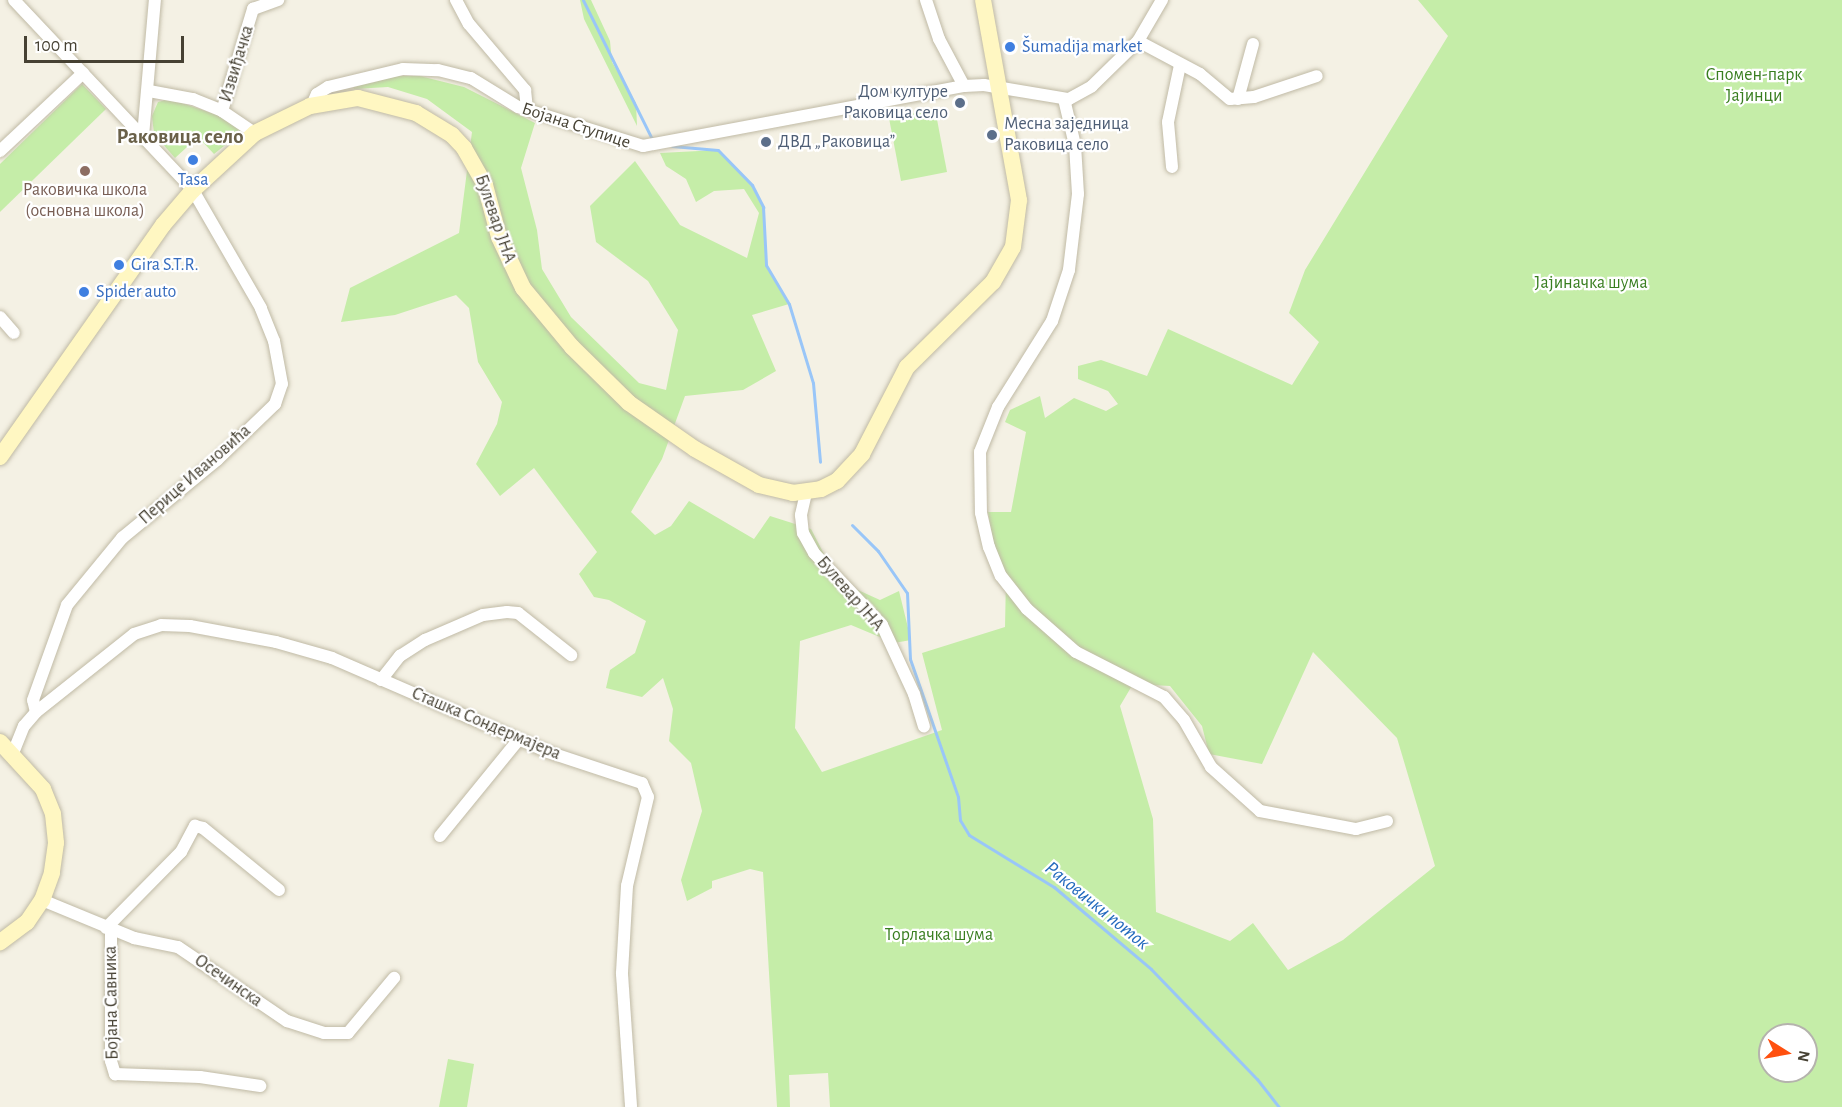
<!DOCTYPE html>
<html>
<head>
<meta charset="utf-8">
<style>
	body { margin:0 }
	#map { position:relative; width:1842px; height:1107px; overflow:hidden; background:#f4f1e4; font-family:"Alegreya Sans",sans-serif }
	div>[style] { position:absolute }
	.green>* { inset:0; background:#c5eda8 }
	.stream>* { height:3px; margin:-1.5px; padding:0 1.5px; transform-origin:1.5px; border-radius:1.5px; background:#99c6f8 }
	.roads { filter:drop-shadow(0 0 2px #c0baa5) drop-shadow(0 0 2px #c0baa5) }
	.street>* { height:12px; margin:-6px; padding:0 6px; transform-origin:6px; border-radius:6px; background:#fff }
	.secondary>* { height:16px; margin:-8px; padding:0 8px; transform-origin:8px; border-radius:8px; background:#fff7c2 }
	.dots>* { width:16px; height:16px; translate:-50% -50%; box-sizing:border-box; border:3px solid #fff; border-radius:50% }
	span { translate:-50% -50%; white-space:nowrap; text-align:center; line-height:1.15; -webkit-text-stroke:4.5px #fff; paint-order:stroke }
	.shop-label { font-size:18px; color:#366cbe }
	.left { translate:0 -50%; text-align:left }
	.street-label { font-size:18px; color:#464133 }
	.park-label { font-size:18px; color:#397e20 }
	.service-label { font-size:18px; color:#4e5e75 }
	.right { translate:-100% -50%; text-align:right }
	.education-label { font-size:18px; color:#785e54 }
	.water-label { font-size:20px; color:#2169bd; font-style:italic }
	.quarter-label { font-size:21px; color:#6a6149; font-weight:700 }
	.north { position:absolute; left:1758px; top:1023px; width:60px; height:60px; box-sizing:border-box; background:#fff; border:2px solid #b5b3ad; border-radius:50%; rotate:101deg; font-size:16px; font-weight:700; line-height:24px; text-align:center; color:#464133 }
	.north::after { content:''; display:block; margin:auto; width:21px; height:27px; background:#ff500f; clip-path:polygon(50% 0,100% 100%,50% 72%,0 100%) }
	.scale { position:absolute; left:24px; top:36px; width:160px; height:27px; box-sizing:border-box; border:3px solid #464133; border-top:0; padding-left:8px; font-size:18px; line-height:21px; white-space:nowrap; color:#464133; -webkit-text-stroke:4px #fff; paint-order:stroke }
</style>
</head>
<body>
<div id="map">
	<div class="green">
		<i style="clip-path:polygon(580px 0,591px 0,610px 41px,612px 62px,636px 103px,637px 126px,584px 19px)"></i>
		<i style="clip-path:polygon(evenodd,1418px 0,1842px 0,1842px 1107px,830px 1107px,828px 1073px,789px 1075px,790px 1107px,777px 1107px,763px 872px,750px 869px,712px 881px,712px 888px,687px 901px,681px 880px,702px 811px,691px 763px,669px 741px,673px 709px,663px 678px,642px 697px,606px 688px,610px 670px,635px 653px,646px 621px,609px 600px,594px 597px,579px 574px,597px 552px,534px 468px,500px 496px,476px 464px,497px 424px,502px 402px,478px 362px,469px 308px,456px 295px,395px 315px,341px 322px,350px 288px,459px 233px,472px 132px,427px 99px,388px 87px,354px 89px,353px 85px,391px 76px,420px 76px,464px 87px,535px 123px,521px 168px,537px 230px,542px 269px,571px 317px,639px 383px,666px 390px,678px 330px,648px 281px,596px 242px,590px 206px,635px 161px,680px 225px,747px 258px,759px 213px,744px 189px,714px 191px,696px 202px,686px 179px,666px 166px,660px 153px,718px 150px,752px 185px,763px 207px,766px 265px,789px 304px,752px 315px,776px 371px,743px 390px,685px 396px,662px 459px,631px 512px,655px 535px,671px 526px,689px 501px,754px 539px,770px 516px,811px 529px,838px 581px,880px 600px,899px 591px,911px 640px,894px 643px,851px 625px,800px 641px,795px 728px,822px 772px,942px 730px,922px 653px,1005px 627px,1006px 578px,995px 554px,988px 512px,1011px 512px,1026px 432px,1005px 422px,1010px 410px,1040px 396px,1045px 418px,1074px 398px,1106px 411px,1118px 404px,1108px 391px,1078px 379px,1078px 366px,1101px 360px,1147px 376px,1168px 329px,1292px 385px,1319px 342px,1289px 313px,1305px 270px,1448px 36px,1418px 0,1313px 652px,1397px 738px,1435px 866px,1343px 940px,1288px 970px,1253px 923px,1230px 941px,1156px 912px,1153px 819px,1120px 706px,1133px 684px,1170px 686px,1202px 726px,1209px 754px,1262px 764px,1313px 652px,1418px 0,1770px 1035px,1806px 1035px,1806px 1071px,1770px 1071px,1770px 1035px)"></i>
		<i style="clip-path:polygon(82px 84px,106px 109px,0 212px,0 164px)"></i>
		<i style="clip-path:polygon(170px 99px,223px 117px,243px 131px,214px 154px,198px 137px,175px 158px,154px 134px,152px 116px,158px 102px)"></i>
		<i style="clip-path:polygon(935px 109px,947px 172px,901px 181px,889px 118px)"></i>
		<i style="clip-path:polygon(448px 1059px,474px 1064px,467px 1107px,439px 1107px)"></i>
	</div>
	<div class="stream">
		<i style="left:583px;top:0;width:157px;rotate:63.6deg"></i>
		<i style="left:672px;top:146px;width:46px;rotate:5deg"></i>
		<i style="left:718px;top:150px;width:49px;rotate:45.8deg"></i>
		<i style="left:752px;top:185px;width:25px;rotate:63deg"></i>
		<i style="left:763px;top:207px;width:58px;rotate:87deg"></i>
		<i style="left:766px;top:265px;width:45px;rotate:59.5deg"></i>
		<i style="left:789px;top:304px;width:83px;rotate:73.1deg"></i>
		<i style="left:813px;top:383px;width:79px;rotate:84.9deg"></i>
		<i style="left:852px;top:525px;width:37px;rotate:45deg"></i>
		<i style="left:878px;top:551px;width:51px;rotate:55.4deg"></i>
		<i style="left:907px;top:593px;width:66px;rotate:87.4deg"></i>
		<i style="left:910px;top:659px;width:146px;rotate:70.8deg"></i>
		<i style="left:958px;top:797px;width:23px;rotate:85deg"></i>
		<i style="left:960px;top:820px;width:17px;rotate:59deg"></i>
		<i style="left:969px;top:835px;width:100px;rotate:31.5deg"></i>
		<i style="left:1054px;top:887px;width:127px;rotate:40.2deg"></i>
		<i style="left:1151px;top:969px;width:153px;rotate:46.1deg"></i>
		<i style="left:1257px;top:1079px;width:36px;rotate:52deg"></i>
	</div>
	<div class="roads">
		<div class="street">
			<i style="left:456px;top:0;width:27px;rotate:62deg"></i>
			<i style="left:469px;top:24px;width:87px;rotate:49.7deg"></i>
			<i style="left:525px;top:90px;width:20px;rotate:84deg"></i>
			<i style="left:926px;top:0;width:41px;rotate:71.6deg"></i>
			<i style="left:939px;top:39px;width:53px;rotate:62deg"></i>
			<i style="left:1138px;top:41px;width:70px;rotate:28deg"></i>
			<i style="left:1200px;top:74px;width:39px;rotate:40deg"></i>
			<i style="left:1230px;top:99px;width:24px;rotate:-5deg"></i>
			<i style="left:1254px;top:97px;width:66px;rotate:-18.4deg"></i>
			<i style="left:149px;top:91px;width:45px;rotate:10.3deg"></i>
			<i style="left:193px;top:99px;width:31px;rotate:22deg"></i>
			<i style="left:222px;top:111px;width:40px;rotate:34deg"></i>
			<i style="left:1064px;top:99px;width:47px;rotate:76.6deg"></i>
			<i style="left:1075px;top:145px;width:49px;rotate:86.5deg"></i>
			<i style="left:1078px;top:194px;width:77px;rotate:96.8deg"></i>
			<i style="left:1069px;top:270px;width:54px;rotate:108.4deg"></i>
			<i style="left:1052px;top:321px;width:102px;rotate:122.1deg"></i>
			<i style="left:998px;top:407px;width:48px;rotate:111.8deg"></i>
			<i style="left:980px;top:452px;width:61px;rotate:89.1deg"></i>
			<i style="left:981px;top:513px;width:35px;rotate:77deg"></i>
			<i style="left:989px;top:547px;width:31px;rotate:68deg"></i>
			<i style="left:1001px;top:576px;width:42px;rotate:51.8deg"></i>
			<i style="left:1027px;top:609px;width:65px;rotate:41.3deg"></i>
			<i style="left:1076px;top:652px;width:99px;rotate:27.1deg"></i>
			<i style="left:1164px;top:697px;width:30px;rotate:49deg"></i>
			<i style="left:1184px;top:720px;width:54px;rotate:60.1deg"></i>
			<i style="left:1211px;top:767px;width:66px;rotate:41.9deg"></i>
			<i style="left:1260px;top:811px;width:98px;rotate:10.6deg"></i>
			<i style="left:1356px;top:829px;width:32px;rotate:-14deg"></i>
			<i style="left:1238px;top:99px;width:57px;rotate:-74.7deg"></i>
			<i style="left:312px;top:105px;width:12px;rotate:-66deg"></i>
			<i style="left:317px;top:94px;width:13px;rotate:-32deg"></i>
			<i style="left:328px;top:87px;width:77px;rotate:-13.5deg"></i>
			<i style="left:403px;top:69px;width:35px;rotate:2deg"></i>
			<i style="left:438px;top:70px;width:34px;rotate:14deg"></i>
			<i style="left:471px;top:78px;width:55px;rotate:31.7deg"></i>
			<i style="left:518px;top:107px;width:131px;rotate:17.3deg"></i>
			<i style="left:643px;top:146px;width:327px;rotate:-10.6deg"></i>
			<i style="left:964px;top:86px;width:20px;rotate:-3deg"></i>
			<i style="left:984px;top:85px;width:86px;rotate:9.4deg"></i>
			<i style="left:1069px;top:99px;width:26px;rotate:-29deg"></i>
			<i style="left:1092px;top:86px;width:64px;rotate:-44.4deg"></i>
			<i style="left:1138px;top:41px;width:48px;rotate:-59.7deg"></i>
			<i style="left:222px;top:111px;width:107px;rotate:-73.1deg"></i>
			<i style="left:253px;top:9px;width:27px;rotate:-20deg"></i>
			<i style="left:143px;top:136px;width:137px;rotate:-85deg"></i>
			<i style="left:0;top:151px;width:114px;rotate:-43.2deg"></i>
			<i style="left:1172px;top:167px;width:45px;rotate:-95.1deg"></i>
			<i style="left:1168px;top:122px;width:58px;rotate:-78.1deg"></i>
			<i style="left:0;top:317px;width:21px;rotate:49deg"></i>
			<i style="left:806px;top:493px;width:23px;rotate:103deg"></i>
			<i style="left:801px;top:515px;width:18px;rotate:84deg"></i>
			<i style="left:803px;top:533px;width:23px;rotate:61deg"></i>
			<i style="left:814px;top:553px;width:99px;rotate:46.6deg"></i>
			<i style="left:882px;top:625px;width:76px;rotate:65.1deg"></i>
			<i style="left:914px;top:694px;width:34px;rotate:73deg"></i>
			<i style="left:381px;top:680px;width:31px;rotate:-52deg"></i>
			<i style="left:400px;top:656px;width:30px;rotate:-33deg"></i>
			<i style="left:425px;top:640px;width:63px;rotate:-23.3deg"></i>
			<i style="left:483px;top:615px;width:24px;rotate:-7deg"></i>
			<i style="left:507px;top:612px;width:11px;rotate:5deg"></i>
			<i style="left:518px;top:613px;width:68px;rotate:38.4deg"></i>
			<i style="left:36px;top:712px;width:125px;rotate:-38.5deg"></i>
			<i style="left:134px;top:634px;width:28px;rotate:-18deg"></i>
			<i style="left:161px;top:625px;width:29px;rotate:2deg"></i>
			<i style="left:190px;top:626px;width:87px;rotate:10.5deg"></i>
			<i style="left:276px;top:642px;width:58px;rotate:15.9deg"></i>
			<i style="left:332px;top:658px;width:236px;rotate:23.5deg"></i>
			<i style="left:548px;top:752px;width:99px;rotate:18.3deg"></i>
			<i style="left:642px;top:783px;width:15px;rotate:67deg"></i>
			<i style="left:648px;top:797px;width:91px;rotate:103.3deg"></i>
			<i style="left:627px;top:886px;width:88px;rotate:93.3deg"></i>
			<i style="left:622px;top:974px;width:133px;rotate:86.1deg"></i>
			<i style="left:13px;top:753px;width:29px;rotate:-68deg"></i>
			<i style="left:24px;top:726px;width:18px;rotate:-49deg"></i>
			<i style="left:36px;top:712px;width:12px;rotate:-104deg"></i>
			<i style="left:33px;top:700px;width:101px;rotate:-70.3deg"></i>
			<i style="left:67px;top:605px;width:87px;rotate:-50.6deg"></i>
			<i style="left:122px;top:538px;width:123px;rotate:-39.4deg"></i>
			<i style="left:217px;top:460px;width:81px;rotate:-44deg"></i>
			<i style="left:275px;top:404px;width:21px;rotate:-71deg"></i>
			<i style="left:282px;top:384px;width:44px;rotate:-100.5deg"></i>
			<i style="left:274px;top:341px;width:35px;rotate:-112deg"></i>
			<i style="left:261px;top:308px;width:136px;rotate:-120deg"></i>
			<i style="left:193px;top:190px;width:261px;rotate:-133.3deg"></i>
			<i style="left:440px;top:836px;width:125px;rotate:-50.8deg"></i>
			<i style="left:42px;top:900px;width:100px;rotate:22.4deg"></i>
			<i style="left:134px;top:938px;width:45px;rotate:11.6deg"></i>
			<i style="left:178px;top:947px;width:132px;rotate:34.2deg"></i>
			<i style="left:287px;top:1021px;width:39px;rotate:18deg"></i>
			<i style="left:324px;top:1033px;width:24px"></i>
			<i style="left:348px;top:1033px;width:72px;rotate:-50.1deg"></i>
			<i style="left:106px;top:928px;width:107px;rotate:-45.4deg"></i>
			<i style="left:181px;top:852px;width:30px;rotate:-62deg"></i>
			<i style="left:195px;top:826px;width:8px;rotate:14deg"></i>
			<i style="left:203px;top:828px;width:98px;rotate:39.2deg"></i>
			<i style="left:111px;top:930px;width:131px;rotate:90deg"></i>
			<i style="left:111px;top:1061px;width:14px;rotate:73deg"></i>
			<i style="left:115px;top:1074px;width:85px;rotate:2deg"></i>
			<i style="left:200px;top:1077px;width:61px;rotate:8.5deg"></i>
		</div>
		<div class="secondary">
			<i style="left:0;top:457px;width:284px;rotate:-54.9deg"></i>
			<i style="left:163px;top:225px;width:46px;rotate:-49.4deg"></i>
			<i style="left:193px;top:190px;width:84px;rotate:-42.6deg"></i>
			<i style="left:255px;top:133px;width:61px;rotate:-26.1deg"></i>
			<i style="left:310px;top:106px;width:49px;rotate:-9.5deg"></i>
			<i style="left:358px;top:98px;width:60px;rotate:14.5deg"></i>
			<i style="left:416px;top:113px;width:42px;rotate:31.4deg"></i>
			<i style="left:452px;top:135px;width:18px;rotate:47deg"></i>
			<i style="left:464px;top:148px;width:43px;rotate:60.4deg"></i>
			<i style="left:485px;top:185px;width:54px;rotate:74.9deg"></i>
			<i style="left:499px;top:237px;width:56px;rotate:64.8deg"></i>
			<i style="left:523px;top:288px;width:77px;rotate:50.3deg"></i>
			<i style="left:572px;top:347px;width:80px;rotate:44.5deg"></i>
			<i style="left:629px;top:403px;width:80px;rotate:34.9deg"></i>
			<i style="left:695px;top:449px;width:73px;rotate:29.4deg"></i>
			<i style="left:759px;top:485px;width:35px;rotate:13deg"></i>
			<i style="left:793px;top:493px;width:28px;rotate:-8deg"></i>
			<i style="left:821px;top:489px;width:18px;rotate:-27deg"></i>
			<i style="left:837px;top:481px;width:37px;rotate:-47deg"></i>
			<i style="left:862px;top:454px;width:98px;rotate:-62.7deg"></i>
			<i style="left:907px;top:367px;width:121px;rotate:-44.7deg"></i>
			<i style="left:993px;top:282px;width:40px;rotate:-60.3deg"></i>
			<i style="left:1013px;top:247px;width:47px;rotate:-82.7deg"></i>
			<i style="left:1019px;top:200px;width:203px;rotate:-100.2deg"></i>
			<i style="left:0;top:742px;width:64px;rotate:47.5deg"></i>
			<i style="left:43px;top:789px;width:27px;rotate:68deg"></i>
			<i style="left:53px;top:814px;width:29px;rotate:84deg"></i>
			<i style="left:56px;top:843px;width:30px;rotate:98deg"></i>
			<i style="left:52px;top:873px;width:29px;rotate:110deg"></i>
			<i style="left:42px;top:900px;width:27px;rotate:124deg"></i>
			<i style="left:27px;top:922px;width:34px;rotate:143deg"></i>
		</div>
	</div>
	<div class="dots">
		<i style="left:1010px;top:47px;background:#3f7fe0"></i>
		<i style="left:960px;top:103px;background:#5c6f8a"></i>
		<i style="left:992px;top:135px;background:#5c6f8a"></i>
		<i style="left:766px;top:142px;background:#5c6f8a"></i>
		<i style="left:193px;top:160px;background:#3f7fe0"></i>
		<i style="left:85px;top:171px;background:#8d6e63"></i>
		<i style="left:119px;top:265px;background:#3f7fe0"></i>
		<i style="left:84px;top:292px;background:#3f7fe0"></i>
	</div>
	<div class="shop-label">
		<span class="left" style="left:1022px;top:47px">Šumadija market</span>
		<span style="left:193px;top:180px">Tasa</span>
		<span class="left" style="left:131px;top:265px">Gira S.T.R.</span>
		<span class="left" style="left:96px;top:292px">Spider auto</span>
	</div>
	<div class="street-label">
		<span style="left:237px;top:64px;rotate:-73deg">Извиђачка</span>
		<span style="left:576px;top:126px;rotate:18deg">Бојана Ступице</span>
		<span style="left:495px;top:219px;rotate:71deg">Булевар ЈНА</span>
		<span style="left:195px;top:475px;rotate:-41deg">Перице Ивановића</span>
		<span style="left:850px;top:594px;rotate:49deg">Булевар ЈНА</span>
		<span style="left:486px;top:724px;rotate:23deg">Сташка Сондермајера</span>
		<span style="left:228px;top:981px;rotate:35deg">Осечинска</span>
		<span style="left:112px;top:1003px;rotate:-91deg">Бојана Савника</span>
	</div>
	<div class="park-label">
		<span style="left:1754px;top:86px">Спомен-парк<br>Јајинци</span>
		<span style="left:1591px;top:283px">Јајиначка шума</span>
		<span style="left:939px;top:935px">Торлачка шума</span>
	</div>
	<div class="service-label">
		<span class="right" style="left:948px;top:103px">Дом културе<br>Раковица село</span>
		<span class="left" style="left:1004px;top:135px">Месна заједница<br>Раковица село</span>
		<span class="left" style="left:778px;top:142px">ДВД „Раковица”</span>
	</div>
	<div class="education-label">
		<span style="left:85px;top:201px">Раковичка школа<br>(основна школа)</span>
	</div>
	<div class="water-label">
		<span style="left:1097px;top:906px;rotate:39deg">Раковички поток</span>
	</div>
	<div class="quarter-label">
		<span style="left:180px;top:137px">Раковица село</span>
	</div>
	<div class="north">N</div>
	<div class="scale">100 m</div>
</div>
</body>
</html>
